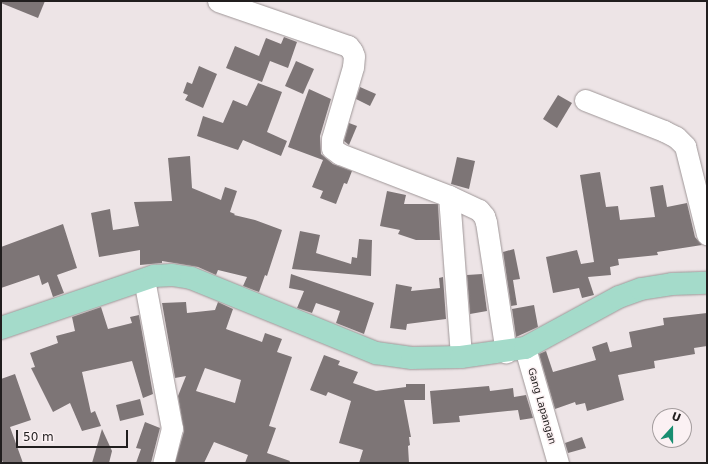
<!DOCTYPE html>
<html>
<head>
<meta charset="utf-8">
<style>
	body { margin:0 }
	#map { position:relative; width:708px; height:464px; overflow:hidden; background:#ede4e6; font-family:"DejaVu Sans",sans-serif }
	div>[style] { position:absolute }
	.building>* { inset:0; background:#7d7576 }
	.roads { filter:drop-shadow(0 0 1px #9f9798) drop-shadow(0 0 1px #9f9798) }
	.minor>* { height:21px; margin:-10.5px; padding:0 10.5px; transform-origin:10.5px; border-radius:10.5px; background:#fff }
	.major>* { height:22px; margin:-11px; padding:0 11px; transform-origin:11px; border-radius:11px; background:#a4dbca }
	span { translate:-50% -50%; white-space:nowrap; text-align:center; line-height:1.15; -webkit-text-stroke:3px #fbf1f3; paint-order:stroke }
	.street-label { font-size:10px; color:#211e1e }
	.frame { position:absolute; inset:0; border:2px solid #211e1e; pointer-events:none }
	.north { position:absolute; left:652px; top:408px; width:40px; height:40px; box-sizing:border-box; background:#fbf1f3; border:1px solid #a49d9e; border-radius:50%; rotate:21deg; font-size:11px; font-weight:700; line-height:16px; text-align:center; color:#211e1e }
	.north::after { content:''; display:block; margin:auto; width:14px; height:18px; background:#188e71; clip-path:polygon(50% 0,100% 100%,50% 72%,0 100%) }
	.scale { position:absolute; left:16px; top:430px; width:112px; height:18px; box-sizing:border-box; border:2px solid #211e1e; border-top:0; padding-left:5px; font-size:12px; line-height:14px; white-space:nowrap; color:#211e1e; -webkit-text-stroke:3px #fbf1f3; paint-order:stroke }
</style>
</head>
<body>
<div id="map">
	<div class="building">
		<i style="clip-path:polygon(1px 1px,45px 1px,38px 18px,1px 3px)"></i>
		<i style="clip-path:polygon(284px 37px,297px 42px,288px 68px,270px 61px,262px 82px,226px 68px,235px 46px,259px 56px,266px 38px,281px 44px)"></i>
		<i style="clip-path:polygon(296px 61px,314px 69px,303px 94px,285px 86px)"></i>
		<i style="clip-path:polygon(199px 66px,217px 74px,203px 108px,185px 100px,188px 95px,183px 93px,187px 82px,192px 84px)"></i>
		<i style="clip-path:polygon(258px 83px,282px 92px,267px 132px,287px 141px,281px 156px,243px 140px,238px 150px,197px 136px,203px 116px,223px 123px,233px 100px,247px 106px)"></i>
		<i style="clip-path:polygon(360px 87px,376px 94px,370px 106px,356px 99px)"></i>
		<i style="clip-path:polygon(309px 89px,331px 99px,320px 136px,321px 154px,333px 164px,352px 171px,347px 184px,344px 183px,336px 204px,320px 198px,323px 191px,312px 187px,323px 160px,288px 147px)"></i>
		<i style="clip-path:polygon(558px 95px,572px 103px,557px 128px,543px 119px)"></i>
		<i style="clip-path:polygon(349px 123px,357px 126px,349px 145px,344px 141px)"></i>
		<i style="clip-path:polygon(190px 156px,192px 188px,221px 200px,225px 187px,237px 191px,230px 212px,235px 214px,234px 215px,255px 220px,282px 230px,267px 276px,265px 275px,259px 292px,243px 286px,247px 277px,218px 270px,216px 275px,198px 267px,162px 261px,162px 263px,140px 265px,140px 250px,99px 257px,91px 213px,110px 209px,113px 230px,139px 226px,134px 202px,172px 201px,168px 158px)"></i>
		<i style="clip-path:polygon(457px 157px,475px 161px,469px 189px,451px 184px)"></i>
		<i style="clip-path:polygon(600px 172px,606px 207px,618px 206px,620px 220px,655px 217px,650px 187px,663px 185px,667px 207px,687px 203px,695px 237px,702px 245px,657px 252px,658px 255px,618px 259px,619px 265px,610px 267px,611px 275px,588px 277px,594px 295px,582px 298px,579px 288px,553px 293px,546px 257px,577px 250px,581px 264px,594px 262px,580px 175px)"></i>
		<i style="clip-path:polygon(387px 191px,406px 195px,404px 204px,438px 204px,440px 240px,416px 240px,398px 234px,400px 230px,380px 226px)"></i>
		<i style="clip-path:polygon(63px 224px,77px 268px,57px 275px,64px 293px,53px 297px,48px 282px,42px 285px,39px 275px,1px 288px,1px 247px)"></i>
		<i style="clip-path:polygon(300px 231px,320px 235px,316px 253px,351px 264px,352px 257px,357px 258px,359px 239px,372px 240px,371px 276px,292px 269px)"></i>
		<i style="clip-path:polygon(514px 249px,520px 279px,513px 280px,517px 305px,511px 306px,503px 252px)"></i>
		<i style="clip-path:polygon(291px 274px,374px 303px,364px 334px,336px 323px,340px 311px,316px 303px,312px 313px,297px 308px,304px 291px,289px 288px)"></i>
		<i style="clip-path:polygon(482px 274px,487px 311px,470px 314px,467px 275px)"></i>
		<i style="clip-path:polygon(443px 277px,446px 319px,407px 324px,406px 330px,390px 328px,396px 284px,412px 287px,411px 291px,440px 288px,439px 278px)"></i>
		<i style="clip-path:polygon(evenodd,186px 302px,187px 313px,215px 310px,218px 302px,233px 309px,226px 329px,262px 342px,265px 333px,282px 339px,277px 352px,292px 357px,269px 426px,276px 428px,267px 453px,290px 461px,289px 463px,245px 463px,248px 455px,214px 442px,204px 463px,175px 463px,184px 431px,178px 396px,186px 376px,175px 378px,162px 303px,186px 302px,205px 368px,241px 380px,235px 403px,196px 391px,205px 368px)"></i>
		<i style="clip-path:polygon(534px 305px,538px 327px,516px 337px,512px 309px)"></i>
		<i style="clip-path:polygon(101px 307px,108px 329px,132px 323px,130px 317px,139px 315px,153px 394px,143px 398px,132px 361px,82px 372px,91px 413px,95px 411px,101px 426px,82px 431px,70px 403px,53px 412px,31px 368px,35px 367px,30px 353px,58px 343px,56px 336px,75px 331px,72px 317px)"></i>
		<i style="clip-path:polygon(707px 313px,707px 346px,694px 348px,695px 354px,654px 361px,655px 368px,618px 375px,624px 400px,587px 411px,585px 403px,576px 405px,575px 402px,555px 409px,539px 354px,546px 351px,553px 372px,596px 360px,592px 347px,607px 342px,610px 352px,632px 347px,629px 332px,664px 325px,663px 318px)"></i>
		<i style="clip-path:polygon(324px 355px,340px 361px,338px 365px,358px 372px,353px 383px,376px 391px,406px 387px,406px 384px,425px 384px,425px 400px,404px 400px,411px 437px,409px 437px,410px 445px,408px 446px,409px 463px,359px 463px,363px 450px,339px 443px,351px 401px,328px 392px,326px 396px,310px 390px)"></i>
		<i style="clip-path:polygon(15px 374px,31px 420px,10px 427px,23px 463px,3px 463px,1px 457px,1px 379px)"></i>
		<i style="clip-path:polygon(489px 386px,490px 391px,513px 388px,514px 397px,526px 395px,533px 418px,520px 420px,518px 410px,459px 416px,460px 422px,433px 424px,430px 391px)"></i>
		<i style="clip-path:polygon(140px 399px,144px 415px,120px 421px,116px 405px)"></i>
		<i style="clip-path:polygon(145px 422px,160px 428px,151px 463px,136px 463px,141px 449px,136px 448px)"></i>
		<i style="clip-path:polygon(102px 429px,112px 451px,109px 463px,92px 463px)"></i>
		<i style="clip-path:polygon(582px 437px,586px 448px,568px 453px,565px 443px)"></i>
	</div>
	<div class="roads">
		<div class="minor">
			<i style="left:218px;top:1px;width:138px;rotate:19.1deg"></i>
			<i style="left:348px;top:46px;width:6px;rotate:51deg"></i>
			<i style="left:352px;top:51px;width:5px;rotate:68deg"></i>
			<i style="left:354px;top:56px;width:11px;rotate:95deg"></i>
			<i style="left:353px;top:67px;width:75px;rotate:106.3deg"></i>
			<i style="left:332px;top:139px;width:9px;rotate:90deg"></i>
			<i style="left:332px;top:148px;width:10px;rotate:37deg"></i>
			<i style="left:340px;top:154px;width:117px;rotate:21.1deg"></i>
			<i style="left:449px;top:196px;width:33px;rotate:25deg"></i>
			<i style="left:479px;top:210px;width:8px;rotate:50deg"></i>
			<i style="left:484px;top:216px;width:6px;rotate:72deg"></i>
			<i style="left:486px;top:222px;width:132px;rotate:81.3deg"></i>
			<i style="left:585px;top:100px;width:85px;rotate:21.4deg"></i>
			<i style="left:664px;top:131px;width:13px;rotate:27deg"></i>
			<i style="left:676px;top:137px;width:13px;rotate:45deg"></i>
			<i style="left:685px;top:146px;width:91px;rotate:76deg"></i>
			<i style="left:449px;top:196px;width:161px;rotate:85.7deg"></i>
			<i style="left:144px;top:279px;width:152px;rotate:79.4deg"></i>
			<i style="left:172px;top:428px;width:36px;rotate:104deg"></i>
			<i style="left:525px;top:348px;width:120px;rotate:74deg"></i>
		</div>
		<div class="major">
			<i style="left:1px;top:328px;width:162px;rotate:-18.8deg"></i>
			<i style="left:154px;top:276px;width:18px;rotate:-3deg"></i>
			<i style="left:172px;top:275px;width:19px;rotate:9deg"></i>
			<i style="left:191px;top:278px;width:200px;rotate:22.1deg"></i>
			<i style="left:376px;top:353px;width:36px;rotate:8deg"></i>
			<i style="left:412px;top:358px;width:49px;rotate:-1.2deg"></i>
			<i style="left:461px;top:357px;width:65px;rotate:-8deg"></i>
			<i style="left:525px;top:348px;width:107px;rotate:-28.5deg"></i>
			<i style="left:619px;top:297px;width:23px;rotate:-20deg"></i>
			<i style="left:641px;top:289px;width:31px;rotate:-9deg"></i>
			<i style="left:672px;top:284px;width:35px;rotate:-2deg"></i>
		</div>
	</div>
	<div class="street-label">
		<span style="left:542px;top:406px;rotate:74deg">Gang Lapangan</span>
	</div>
	<div class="frame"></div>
	<div class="north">U</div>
	<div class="scale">50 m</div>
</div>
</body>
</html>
